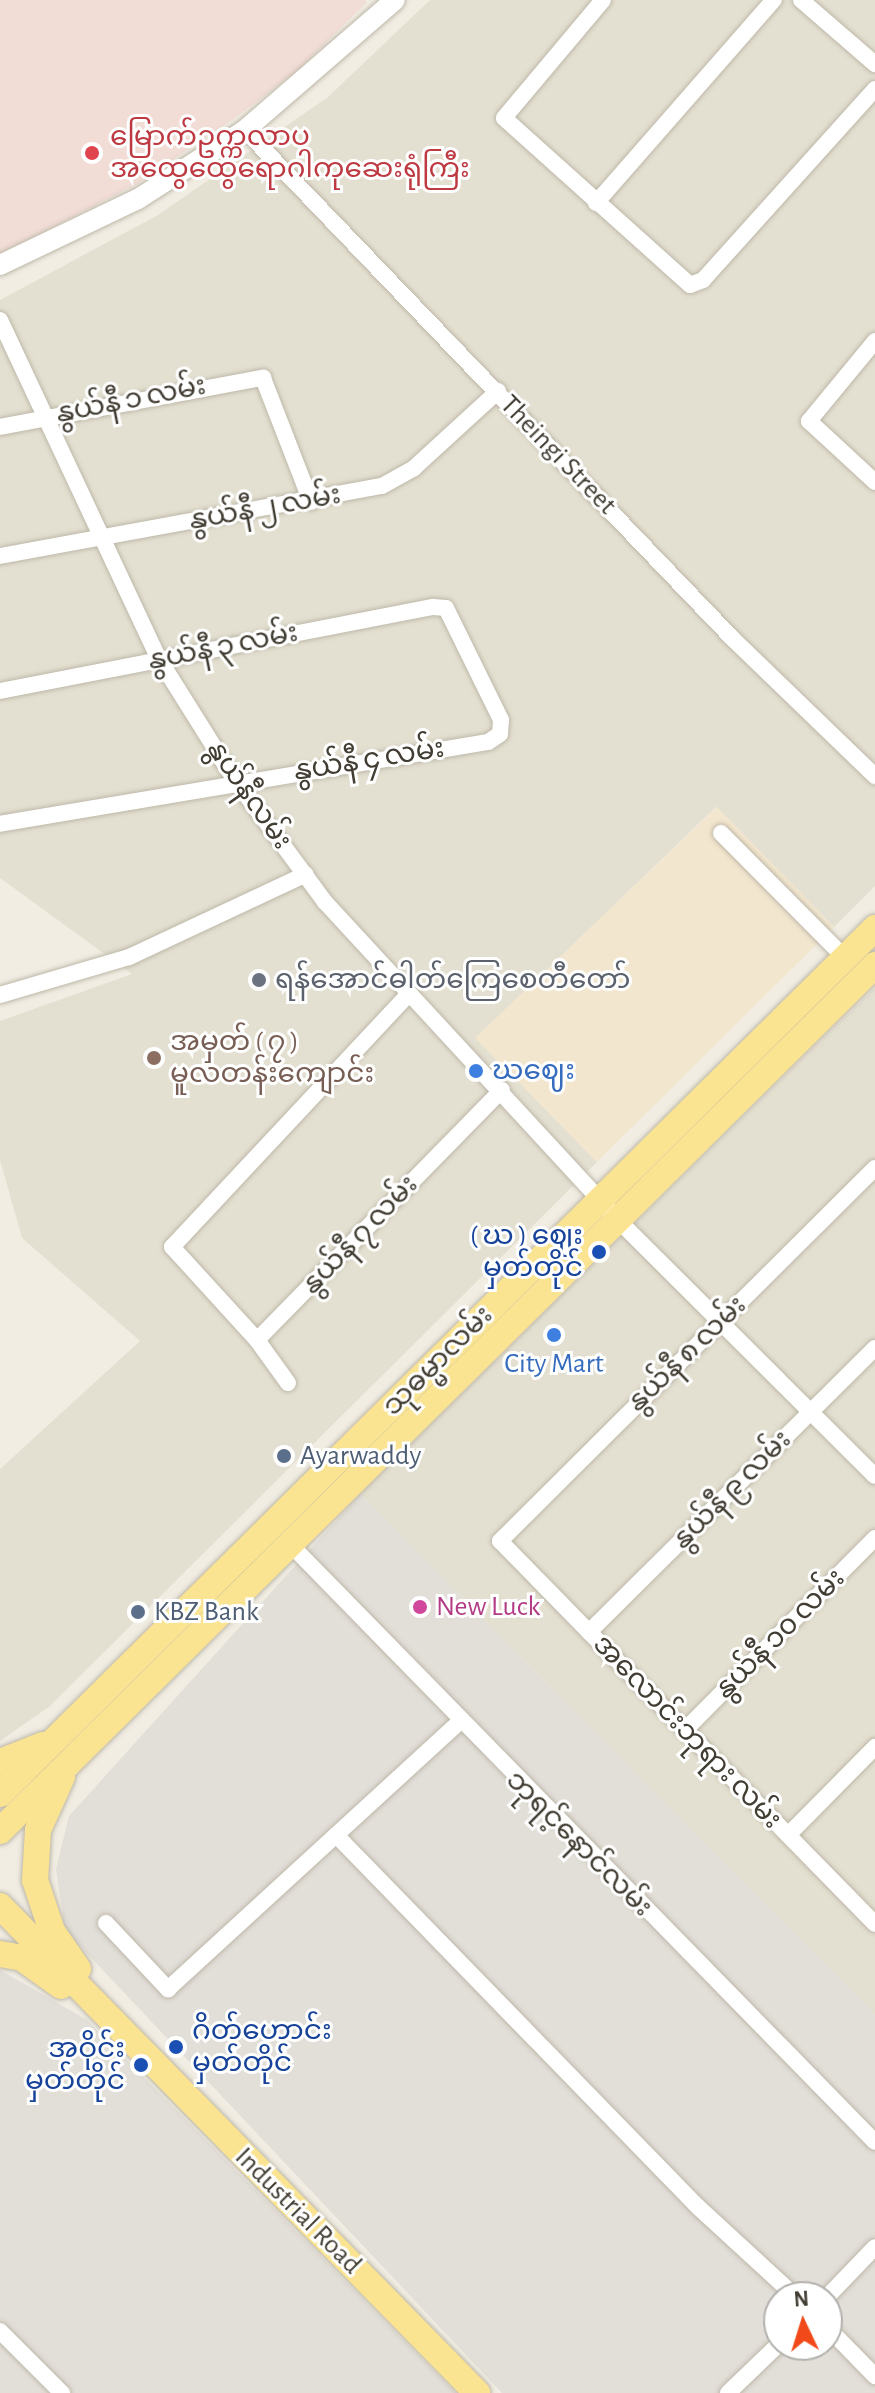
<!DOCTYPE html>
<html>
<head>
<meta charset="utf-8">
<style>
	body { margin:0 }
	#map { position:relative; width:875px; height:2393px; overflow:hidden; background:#f1ede3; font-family:"Alegreya Sans","Noto Sans Myanmar",sans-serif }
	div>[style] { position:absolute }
	.residential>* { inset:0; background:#e4e0d1 }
	.commercial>* { inset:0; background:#f3e6ce }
	.industrial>* { inset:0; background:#e2ded8 }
	.medical>* { inset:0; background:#f1dcd6 }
	.roads { filter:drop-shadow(0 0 2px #beb8a9) drop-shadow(0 0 2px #beb8a9) }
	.minor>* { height:16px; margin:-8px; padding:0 8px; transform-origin:8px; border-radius:8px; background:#fff }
	.tertiary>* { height:20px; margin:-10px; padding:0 10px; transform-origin:10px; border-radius:10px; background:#fff }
	.primary>* { height:26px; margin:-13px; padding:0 13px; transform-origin:13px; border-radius:13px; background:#fae492 }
	.dots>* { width:22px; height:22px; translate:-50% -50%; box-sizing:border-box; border:4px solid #fff; border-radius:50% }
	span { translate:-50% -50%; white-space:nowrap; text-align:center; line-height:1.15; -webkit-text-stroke:6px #fff; paint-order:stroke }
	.health-label { font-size:28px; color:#be3a42 }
	.left { translate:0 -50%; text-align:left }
	.street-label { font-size:28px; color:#423d33 }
	.worship-label { font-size:28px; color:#5b616d }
	.education-label { font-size:28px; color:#785e54 }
	.shop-label { font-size:28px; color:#366cbe }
	.transit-label { font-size:28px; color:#164399 }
	.right { translate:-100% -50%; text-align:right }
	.service-label { font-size:28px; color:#4e5e75 }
	.hotel-label { font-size:28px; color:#b23c85 }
	.north { position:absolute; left:763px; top:2281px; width:80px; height:80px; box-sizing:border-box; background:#fff; border:2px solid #b3b1ad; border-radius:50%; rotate:356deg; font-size:22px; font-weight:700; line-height:32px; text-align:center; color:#423d33 }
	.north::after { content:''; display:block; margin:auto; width:28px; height:36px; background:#f14919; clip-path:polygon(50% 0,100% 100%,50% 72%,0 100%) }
</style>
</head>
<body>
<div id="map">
	<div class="residential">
		<i style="clip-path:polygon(430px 0,875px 0,875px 886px,834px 927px,716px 807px,476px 1038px,597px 1162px,50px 1706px,0 1741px,0 1469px,140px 1341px,22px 1238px,0 1160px,0 1021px,132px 974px,0 878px,0 300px,158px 215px,328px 97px)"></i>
		<i style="clip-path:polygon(875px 987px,875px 2015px,360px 1494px)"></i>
	</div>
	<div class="commercial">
		<i style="clip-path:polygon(717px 807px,834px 927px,597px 1162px,475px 1038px)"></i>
	</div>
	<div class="industrial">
		<i style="clip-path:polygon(evenodd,360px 1494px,875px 2015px,875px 2393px,502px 2393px,65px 1930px,56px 1869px,69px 1816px,360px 1494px,779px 2297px,827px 2297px,827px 2345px,779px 2345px,779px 2297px)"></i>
		<i style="clip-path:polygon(0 1970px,87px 2020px,456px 2393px,0 2393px)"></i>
	</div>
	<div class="medical">
		<i style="clip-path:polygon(0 0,365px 0,367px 2px,297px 71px,232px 120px,135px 185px,0 254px)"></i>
	</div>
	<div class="roads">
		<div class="minor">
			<i style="left:603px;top:0;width:154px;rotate:130deg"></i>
			<i style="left:504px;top:118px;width:250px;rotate:41.9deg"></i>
			<i style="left:690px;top:285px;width:14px;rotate:-21deg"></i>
			<i style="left:703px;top:280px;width:257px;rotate:-48deg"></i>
			<i style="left:801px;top:0;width:98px;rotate:40.9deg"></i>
			<i style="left:245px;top:130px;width:704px;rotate:46.21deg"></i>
			<i style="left:732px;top:638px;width:199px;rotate:44deg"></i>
			<i style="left:596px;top:203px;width:270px;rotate:-48.8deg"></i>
			<i style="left:0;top:320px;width:374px;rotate:64.9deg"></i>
			<i style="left:159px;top:659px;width:143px;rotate:57.9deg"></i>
			<i style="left:235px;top:780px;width:152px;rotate:53.6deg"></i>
			<i style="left:325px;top:902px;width:434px;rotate:47.3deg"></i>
			<i style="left:619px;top:1221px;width:361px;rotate:44.9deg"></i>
			<i style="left:875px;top:341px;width:104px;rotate:129.5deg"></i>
			<i style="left:809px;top:421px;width:90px;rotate:42.7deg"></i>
			<i style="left:0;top:427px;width:268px;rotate:-10.6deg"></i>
			<i style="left:263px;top:378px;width:133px;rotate:68.8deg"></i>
			<i style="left:0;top:556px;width:388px;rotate:-10.4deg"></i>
			<i style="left:382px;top:486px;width:37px;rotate:-29deg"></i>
			<i style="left:414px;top:468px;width:114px;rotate:-42.5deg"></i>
			<i style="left:0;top:691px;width:441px;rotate:-11deg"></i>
			<i style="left:433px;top:607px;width:13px;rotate:4deg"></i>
			<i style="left:446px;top:608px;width:125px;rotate:63.8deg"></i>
			<i style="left:501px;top:720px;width:14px;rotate:94deg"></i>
			<i style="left:500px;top:734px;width:14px;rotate:146deg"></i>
			<i style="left:488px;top:742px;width:495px;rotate:170.5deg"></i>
			<i style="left:721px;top:833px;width:176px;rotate:45.2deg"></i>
			<i style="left:0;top:995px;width:134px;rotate:-16.4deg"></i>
			<i style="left:129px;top:957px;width:195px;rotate:-25.1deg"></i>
			<i style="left:875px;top:1168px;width:529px;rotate:135.15deg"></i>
			<i style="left:500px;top:1541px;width:536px;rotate:45.6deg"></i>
			<i style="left:257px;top:1340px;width:126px;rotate:-132.4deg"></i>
			<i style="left:172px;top:1247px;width:344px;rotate:-46.9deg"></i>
			<i style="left:288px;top:1383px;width:53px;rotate:-125.8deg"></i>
			<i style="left:257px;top:1340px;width:350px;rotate:-45.6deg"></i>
			<i style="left:288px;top:1542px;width:839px;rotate:45.63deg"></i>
			<i style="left:589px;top:1632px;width:403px;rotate:-44.8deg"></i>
			<i style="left:685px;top:1730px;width:270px;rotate:-45.3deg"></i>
			<i style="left:336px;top:1835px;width:518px;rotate:45.78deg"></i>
			<i style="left:697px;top:2206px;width:134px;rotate:42.6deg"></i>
			<i style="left:788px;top:1835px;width:124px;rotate:-45.3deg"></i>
			<i style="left:106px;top:1923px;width:91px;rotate:46.8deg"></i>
			<i style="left:168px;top:1989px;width:394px;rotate:-42.5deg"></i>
			<i style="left:827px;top:2297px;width:69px;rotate:-46.2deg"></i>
			<i style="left:827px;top:2327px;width:69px;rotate:45.6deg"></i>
			<i style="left:0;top:2331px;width:88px;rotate:45deg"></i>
			<i style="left:728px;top:2393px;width:71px;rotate:-43.9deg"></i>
		</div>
		<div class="tertiary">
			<i style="left:0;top:265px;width:153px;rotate:-25.6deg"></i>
			<i style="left:138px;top:199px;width:127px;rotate:-32.8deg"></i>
			<i style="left:245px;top:130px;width:198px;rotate:-40.9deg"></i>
		</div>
		<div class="primary">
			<i style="left:0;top:1762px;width:46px;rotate:-21.6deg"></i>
			<i style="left:62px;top:1777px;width:58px;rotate:114.4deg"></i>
			<i style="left:38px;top:1830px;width:50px;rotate:93.4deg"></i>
			<i style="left:35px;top:1880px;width:54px;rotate:71.6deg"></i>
			<i style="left:52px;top:1931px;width:46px;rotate:55.6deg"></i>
			<i style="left:0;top:1794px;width:1231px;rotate:-44.7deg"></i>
			<i style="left:0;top:1831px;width:1231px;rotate:-44.7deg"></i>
			<i style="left:0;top:1906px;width:682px;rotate:45.59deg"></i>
			<i style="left:0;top:1954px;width:22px;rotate:10deg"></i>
			<i style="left:22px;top:1958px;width:48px;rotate:35.7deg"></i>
		</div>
	</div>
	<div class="dots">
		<i style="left:92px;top:153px;background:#e0444e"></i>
		<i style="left:259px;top:980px;background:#6b7280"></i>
		<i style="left:154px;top:1058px;background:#8d6e63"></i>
		<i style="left:476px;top:1071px;background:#3f7fe0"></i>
		<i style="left:599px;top:1252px;background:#1a4fb4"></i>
		<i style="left:554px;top:1335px;background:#3f7fe0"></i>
		<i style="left:284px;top:1456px;background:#5c6f8a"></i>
		<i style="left:420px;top:1607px;background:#d1479c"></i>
		<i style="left:138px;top:1612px;background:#5c6f8a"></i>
		<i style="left:176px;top:2047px;background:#1a4fb4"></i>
		<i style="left:141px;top:2065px;background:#1a4fb4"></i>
	</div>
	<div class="health-label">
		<span class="left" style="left:110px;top:153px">မြောက်ဥက္ကလာပ<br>အထွေထွေရောဂါကုဆေးရုံကြီး</span>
	</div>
	<div class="street-label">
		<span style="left:131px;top:400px;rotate:-11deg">နွယ်နီ ၁ လမ်း</span>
		<span style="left:558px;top:455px;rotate:46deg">Theingi Street</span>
		<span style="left:265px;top:508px;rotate:-10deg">နွယ်နီ ၂ လမ်း</span>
		<span style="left:223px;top:647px;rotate:-11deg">နွယ်နီ ၃ လမ်း</span>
		<span style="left:369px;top:760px;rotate:-9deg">နွယ်နီ ၄ လမ်း</span>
		<span style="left:249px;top:795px;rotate:55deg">နွယ်နီလမ်း</span>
		<span style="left:360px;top:1235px;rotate:-46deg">နွယ်နီ ၇ လမ်း</span>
		<span style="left:687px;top:1354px;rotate:-44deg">နွယ်နီ ၈ လမ်း</span>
		<span style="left:438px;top:1361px;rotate:-45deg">သုဓမ္မာလမ်း</span>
		<span style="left:732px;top:1490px;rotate:-45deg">နွယ်နီ ၉ လမ်း</span>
		<span style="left:780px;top:1634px;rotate:-45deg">နွယ်နီ ၁၀ လမ်း</span>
		<span style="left:687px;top:1732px;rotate:46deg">အလောင်းဘုရား လမ်း</span>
		<span style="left:579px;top:1844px;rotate:45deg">ဘုရင့်နောင်လမ်း</span>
		<span style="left:298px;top:2211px;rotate:45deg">Industrial Road</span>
	</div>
	<div class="worship-label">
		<span class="left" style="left:275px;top:980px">ရန်အောင်ဓါတ်ကြေစေတီတော်</span>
	</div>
	<div class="education-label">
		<span class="left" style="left:170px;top:1058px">အမှတ် ( ၇ )<br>မူလတန်းကျောင်း</span>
	</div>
	<div class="shop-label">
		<span class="left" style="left:492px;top:1071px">ဃဈေး</span>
		<span style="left:554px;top:1364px">City Mart</span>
	</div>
	<div class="transit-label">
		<span class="right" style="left:583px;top:1252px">( ဃ ) ဈေး<br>မှတ်တိုင်</span>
		<span class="left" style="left:192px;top:2047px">ဂိတ်ဟောင်း<br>မှတ်တိုင်</span>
		<span class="right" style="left:125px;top:2065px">အဝိုင်း<br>မှတ်တိုင်</span>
	</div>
	<div class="service-label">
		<span class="left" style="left:300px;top:1456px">Ayarwaddy</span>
		<span class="left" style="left:154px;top:1612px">KBZ Bank</span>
	</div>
	<div class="hotel-label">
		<span class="left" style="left:436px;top:1607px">New Luck</span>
	</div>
	<div class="north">N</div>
</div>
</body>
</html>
